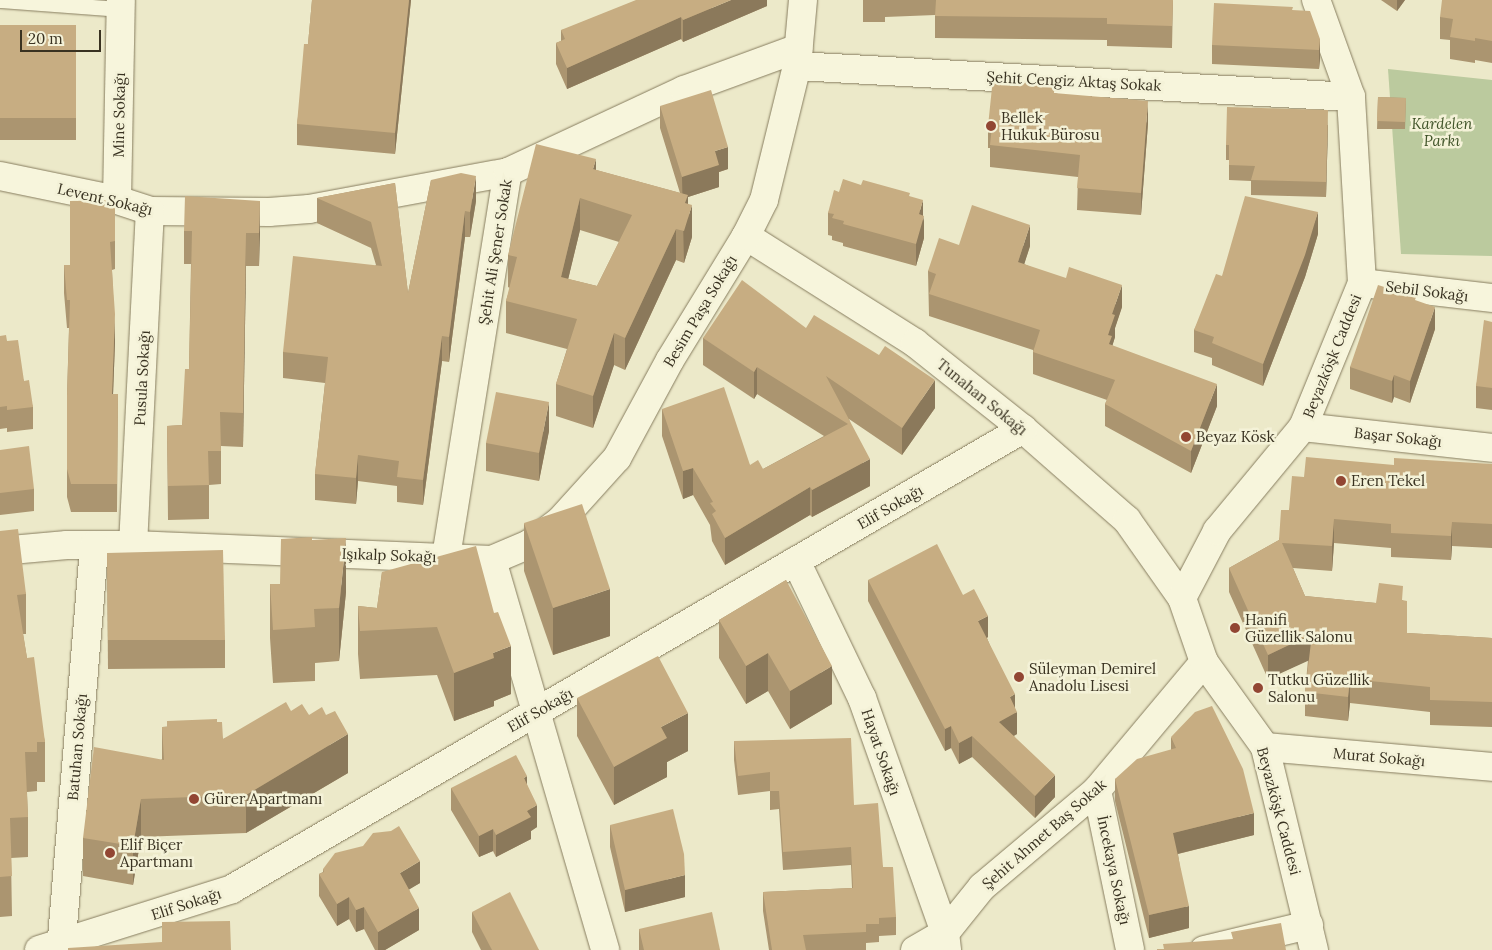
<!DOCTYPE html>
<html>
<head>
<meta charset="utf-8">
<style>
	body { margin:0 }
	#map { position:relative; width:1492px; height:950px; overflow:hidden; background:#ece9c9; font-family:Lora,serif }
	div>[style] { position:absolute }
	.green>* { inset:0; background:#bbca9e }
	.roads { filter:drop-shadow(0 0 1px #877d5f) drop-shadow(0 0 1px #877d5f) }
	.service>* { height:15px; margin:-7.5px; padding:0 7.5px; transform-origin:7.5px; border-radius:7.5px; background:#f7f5dc }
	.minor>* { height:28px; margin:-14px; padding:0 14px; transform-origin:14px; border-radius:14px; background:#f7f5dc }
	.tertiary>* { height:28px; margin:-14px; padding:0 14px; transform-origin:14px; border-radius:14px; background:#f7f5dc }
	.wall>* { inset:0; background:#ab9570 }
	.shaded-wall>* { inset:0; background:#8b795b }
	.building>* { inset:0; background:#c7ad82 }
	.dots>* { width:14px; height:14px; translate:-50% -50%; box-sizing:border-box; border:2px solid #f4f2d8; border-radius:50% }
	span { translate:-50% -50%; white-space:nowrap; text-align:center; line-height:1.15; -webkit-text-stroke:5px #f4f2d8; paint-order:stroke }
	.street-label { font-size:15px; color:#393221 }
	.poi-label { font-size:15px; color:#393221 }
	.left { translate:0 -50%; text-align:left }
	.park-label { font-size:15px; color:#405429; font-style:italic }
	.scale { position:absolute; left:20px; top:30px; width:81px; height:22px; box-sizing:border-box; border:2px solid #393221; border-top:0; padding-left:6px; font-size:15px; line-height:18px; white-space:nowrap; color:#393221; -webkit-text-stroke:4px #f4f2d8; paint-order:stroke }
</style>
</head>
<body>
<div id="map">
	<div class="green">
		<i style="clip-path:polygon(1388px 69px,1492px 80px,1492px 256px,1401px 254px)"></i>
	</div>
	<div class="roads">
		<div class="service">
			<i style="left:0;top:0;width:121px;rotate:4.3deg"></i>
		</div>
		<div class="minor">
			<i style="left:797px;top:66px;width:555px;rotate:3.2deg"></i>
			<i style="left:0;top:176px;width:119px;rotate:11.6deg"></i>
			<i style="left:117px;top:200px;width:35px;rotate:18deg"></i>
			<i style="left:150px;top:211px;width:119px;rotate:0.5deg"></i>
			<i style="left:269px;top:212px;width:40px;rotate:-4.3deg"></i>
			<i style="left:309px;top:209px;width:202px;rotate:-10.5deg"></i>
			<i style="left:117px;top:200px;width:200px;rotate:-88.9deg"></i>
			<i style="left:746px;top:236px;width:200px;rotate:32.3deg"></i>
			<i style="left:915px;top:343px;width:138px;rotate:38.5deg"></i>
			<i style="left:1023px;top:429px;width:138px;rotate:41.2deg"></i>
			<i style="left:1127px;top:520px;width:95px;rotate:54.8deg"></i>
			<i style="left:1362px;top:283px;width:131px;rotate:6.6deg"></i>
			<i style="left:1303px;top:427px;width:190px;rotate:6.3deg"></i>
			<i style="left:133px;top:545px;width:334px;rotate:-87.1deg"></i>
			<i style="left:0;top:551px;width:67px;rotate:-5.1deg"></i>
			<i style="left:67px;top:545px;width:66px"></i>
			<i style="left:133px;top:545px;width:359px;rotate:2.4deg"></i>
			<i style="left:492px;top:560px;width:406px;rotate:73.8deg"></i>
			<i style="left:446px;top:557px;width:390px;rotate:-80.9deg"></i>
			<i style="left:508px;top:172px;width:194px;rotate:-25deg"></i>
			<i style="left:684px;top:90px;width:122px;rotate:-20.1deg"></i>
			<i style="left:492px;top:560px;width:39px;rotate:-23deg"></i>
			<i style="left:528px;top:545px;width:40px;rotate:-37deg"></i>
			<i style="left:560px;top:521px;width:85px;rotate:-47.9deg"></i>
			<i style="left:617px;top:458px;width:111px;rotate:-61.6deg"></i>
			<i style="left:670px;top:360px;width:145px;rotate:-58.5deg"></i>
			<i style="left:746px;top:236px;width:40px;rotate:-63.4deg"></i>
			<i style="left:764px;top:200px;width:138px;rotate:-76.2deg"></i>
			<i style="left:797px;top:66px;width:66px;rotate:-84.8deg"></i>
			<i style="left:796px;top:561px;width:152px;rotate:64.3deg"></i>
			<i style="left:862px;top:698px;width:249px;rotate:70.5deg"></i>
			<i style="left:945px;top:933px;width:17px;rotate:83deg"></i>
			<i style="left:1265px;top:747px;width:228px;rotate:5deg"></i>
			<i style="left:1097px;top:790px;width:163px;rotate:78.3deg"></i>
			<i style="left:39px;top:950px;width:202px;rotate:-17.5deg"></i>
			<i style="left:232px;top:889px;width:915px;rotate:-30.18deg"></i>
			<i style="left:61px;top:950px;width:406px;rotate:-85.3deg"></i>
			<i style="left:915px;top:950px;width:34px;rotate:-30deg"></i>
			<i style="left:945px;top:933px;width:59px;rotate:-51.2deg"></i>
			<i style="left:982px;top:887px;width:150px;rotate:-40.1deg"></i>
			<i style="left:1097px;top:790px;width:167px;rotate:-50.1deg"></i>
			<i style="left:1204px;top:950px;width:108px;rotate:-13.4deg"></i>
		</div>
		<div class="tertiary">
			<i style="left:1314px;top:950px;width:209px;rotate:-103.6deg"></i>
			<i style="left:1265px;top:747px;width:105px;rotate:-125.7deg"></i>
			<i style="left:1204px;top:662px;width:68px;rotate:-109deg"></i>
			<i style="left:1182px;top:598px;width:76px;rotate:-62.4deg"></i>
			<i style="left:1217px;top:531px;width:135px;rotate:-50.4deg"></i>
			<i style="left:1303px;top:427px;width:156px;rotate:-67.7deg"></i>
			<i style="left:1362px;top:283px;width:186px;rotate:-93.4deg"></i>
			<i style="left:1351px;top:97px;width:103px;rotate:-109.8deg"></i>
		</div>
	</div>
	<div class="wall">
		<i style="clip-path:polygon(312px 0,411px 0,395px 154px,297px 145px,297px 124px,308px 44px)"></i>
		<i style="clip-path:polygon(767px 0,767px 6px,683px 42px,681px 39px,567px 89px,556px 64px,556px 43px,561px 41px,561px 30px)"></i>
		<i style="clip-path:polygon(863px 0,1173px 0,1172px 48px,1107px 46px,1107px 40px,935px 38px,935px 15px,885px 17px,885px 22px,863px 22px)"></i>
		<i style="clip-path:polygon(1381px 0,1405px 0,1397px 11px)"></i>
		<i style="clip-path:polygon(1492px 0,1492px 63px,1475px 60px,1475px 63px,1450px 59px,1450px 40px,1440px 39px,1440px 17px)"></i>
		<i style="clip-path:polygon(0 25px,76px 25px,76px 140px,0 140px)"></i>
		<i style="clip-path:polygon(1320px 39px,1320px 58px,1319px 69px,1212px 64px,1212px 45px)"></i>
		<i style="clip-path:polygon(1055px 93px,1148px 123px,1141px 215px,1077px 210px,1078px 177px,990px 167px,990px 148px,988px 148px,988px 126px)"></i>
		<i style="clip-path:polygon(1378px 97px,1406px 98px,1405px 129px,1377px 129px)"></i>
		<i style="clip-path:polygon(evenodd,660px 106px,728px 169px,719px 172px,719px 187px,688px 197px,688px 204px,692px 237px,684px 263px,676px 260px,625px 370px,614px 365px,593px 428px,556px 416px,556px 384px,567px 349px,506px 333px,506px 301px,510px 288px,508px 287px,508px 255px,596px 170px,680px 193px,660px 128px,660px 106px,580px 230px,619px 242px,597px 286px,568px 279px,580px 230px)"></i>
		<i style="clip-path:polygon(1328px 125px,1326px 197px,1251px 195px,1251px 181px,1229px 180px,1229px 160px,1226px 160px,1226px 145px)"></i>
		<i style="clip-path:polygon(431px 180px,476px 201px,470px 237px,465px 237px,449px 362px,442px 361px,423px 505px,397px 502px,397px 486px,358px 481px,356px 504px,315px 500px,315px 474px,325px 383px,283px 378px,283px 352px,376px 265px,371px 248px,317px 223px,317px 198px,395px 183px,408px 293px)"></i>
		<i style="clip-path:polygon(861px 185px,910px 197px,923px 215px,924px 238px,916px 266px,843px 246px,843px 243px,832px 240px,832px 236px,828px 235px,828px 213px,839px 192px)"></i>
		<i style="clip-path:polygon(70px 201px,115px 241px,115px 269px,112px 270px,115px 342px,113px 394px,118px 394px,117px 512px,71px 512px,67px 497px,67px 396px,69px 328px,67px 328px,64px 293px,64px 265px,70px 265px)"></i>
		<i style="clip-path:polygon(260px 201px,259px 266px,246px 266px,243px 447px,221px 446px,221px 484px,209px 485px,209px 519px,168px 520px,167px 426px,182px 425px,189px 369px,191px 264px,184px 264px,184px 231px)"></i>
		<i style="clip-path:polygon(1318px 234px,1305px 277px,1263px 386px,1212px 365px,1212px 358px,1194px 352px,1194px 330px,1222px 276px)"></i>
		<i style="clip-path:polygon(959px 245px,1030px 246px,1024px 264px,1122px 307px,1115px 328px,1115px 337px,1112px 346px,1217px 406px,1191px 473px,1105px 426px,1105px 404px,1107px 400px,1033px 374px,1033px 350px,929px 316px,928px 271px)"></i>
		<i style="clip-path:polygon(1416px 301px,1435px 329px,1410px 403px,1394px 397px,1392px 403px,1350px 389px,1350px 367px)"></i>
		<i style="clip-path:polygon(1492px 322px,1492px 410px,1476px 408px,1476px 386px)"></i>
		<i style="clip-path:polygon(806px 328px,935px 408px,902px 455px,849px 419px,870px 486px,812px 517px,810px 515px,725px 565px,712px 541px,710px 525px,693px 495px,683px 499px,662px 436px,662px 409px,750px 465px,763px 469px,824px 436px,757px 394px,754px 399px,703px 365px,703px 338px)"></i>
		<i style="clip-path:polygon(0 336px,7px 341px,24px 381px,33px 407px,33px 429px,7px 432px,7px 428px,0 429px)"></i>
		<i style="clip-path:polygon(549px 431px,539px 481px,486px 471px,486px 443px)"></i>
		<i style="clip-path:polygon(0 450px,34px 489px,34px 511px,0 515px)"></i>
		<i style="clip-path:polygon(1492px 464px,1492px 548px,1452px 546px,1451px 560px,1391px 557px,1391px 548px,1334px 543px,1332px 571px,1293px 568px,1305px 596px,1376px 603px,1403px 600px,1407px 633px,1492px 638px,1492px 727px,1430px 725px,1430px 712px,1350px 703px,1348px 721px,1305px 716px,1305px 692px,1308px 660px,1268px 679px,1229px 592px,1229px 568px,1279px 540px,1289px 510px,1304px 477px,1394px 465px)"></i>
		<i style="clip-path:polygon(524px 523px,610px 636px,553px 655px,524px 571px)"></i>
		<i style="clip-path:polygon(0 531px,26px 594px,26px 634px,23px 634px,27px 658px,45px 742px,45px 782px,37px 782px,37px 791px,27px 792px,28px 817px,28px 857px,11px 858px,12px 916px,0 917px)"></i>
		<i style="clip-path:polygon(312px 540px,346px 592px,339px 661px,315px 663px,315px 681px,273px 683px,270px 638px,270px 584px,280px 584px)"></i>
		<i style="clip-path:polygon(107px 553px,225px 640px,225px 668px,108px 669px)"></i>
		<i style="clip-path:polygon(382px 572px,511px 694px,494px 701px,494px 706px,454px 721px,437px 675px,360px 679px,358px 654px,358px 606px,377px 608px)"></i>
		<i style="clip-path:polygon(786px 580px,832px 704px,790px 729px,768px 691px,746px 704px,719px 658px,719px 620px)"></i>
		<i style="clip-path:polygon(868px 580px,963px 595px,988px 637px,987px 638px,1015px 709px,1017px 734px,1014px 736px,1055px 797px,1035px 818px,972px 757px,959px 764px,951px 748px,945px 751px,868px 601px)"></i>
		<i style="clip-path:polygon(577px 698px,688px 751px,667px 762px,667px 777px,614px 805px,577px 736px)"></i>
		<i style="clip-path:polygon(291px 711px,309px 715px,348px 773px,246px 833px,141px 837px,133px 885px,83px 876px,83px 838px,162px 759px,162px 727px,217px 722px,223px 739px)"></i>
		<i style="clip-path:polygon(1171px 737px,1254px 835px,1178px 854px,1189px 928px,1149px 938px,1115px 801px,1115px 779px,1171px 750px)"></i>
		<i style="clip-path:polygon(734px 741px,854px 805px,883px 867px,896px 917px,896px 935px,879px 936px,879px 942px,866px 943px,866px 950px,769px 950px,763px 911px,763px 892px,852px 888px,851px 865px,783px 870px,779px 809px,770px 810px,770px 791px,738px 795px,734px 760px)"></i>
		<i style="clip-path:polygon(527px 785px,537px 827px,531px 831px,531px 839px,496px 857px,493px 851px,479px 857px,451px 810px,451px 788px)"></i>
		<i style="clip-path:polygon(610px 825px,685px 897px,625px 912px,610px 847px)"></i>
		<i style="clip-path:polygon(323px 869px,420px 883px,409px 889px,419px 930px,385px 950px,375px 950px,364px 929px,356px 932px,349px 919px,337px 926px,319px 896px,319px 874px,323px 872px)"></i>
		<i style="clip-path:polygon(472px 912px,539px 950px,481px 950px,472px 932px)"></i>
		<i style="clip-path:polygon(639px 929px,720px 950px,639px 950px)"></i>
	</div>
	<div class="shaded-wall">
		<i style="clip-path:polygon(409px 0,411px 0,395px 154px,395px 133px)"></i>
		<i style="clip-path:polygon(731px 0,767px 0,767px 6px,683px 42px,683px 20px)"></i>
		<i style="clip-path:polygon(1397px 0,1405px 0,1397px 11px)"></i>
		<i style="clip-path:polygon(681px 17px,681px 39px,567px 89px,567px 68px)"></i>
		<i style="clip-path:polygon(1320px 39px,1320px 58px,1319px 69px,1319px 50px)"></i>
		<i style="clip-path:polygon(1148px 101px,1148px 123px,1141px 215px,1141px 193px)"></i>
		<i style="clip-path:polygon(1328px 110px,1328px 125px,1326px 197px,1326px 182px)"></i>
		<i style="clip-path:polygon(728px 147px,728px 169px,719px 172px,719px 187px,688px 197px,688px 218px,692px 205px,692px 237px,684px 263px,682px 177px,715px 151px)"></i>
		<i style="clip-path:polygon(596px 159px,596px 191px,593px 169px)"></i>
		<i style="clip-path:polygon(476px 176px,476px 201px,470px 237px,470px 212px)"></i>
		<i style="clip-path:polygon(580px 198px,580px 230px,561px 309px,561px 277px)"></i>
		<i style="clip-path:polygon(923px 200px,923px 221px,924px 216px,924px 238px,916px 266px,916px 244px,919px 214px)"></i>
		<i style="clip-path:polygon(260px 201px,260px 235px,259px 266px,259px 233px)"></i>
		<i style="clip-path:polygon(465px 211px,465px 237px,449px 362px,449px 337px)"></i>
		<i style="clip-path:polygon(1318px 212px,1318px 234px,1305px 277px,1263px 386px,1263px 364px)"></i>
		<i style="clip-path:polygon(1030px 225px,1030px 246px,1018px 284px,1018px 262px)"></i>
		<i style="clip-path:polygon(676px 229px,676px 260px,625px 370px,625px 338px)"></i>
		<i style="clip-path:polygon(246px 233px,246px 266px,243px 447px,243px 413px)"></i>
		<i style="clip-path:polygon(1122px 285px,1122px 307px,1115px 328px,1115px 337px,1112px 347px,1109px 366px,1108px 335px,1112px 314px)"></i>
		<i style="clip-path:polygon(1435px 307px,1435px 329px,1410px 403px,1410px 381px)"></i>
		<i style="clip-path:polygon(115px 314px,115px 342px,112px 422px,112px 394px)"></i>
		<i style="clip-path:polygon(614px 333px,614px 365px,593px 428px,593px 396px)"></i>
		<i style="clip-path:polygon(442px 336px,442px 361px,423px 505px,423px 480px)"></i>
		<i style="clip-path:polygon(757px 367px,757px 394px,754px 399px,754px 372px)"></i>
		<i style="clip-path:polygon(1394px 375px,1394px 397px,1392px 403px,1392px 381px)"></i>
		<i style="clip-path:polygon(935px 380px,935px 408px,902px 455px,902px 428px)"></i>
		<i style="clip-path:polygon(1217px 384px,1217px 406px,1191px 473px,1191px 451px)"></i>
		<i style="clip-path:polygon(549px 402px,549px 431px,539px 481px,539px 453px)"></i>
		<i style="clip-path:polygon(358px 455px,358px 481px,356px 504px,356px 478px)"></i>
		<i style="clip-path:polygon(870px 459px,870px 486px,812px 517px,812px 490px)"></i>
		<i style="clip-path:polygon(693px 468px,693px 495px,683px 499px,683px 471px)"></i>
		<i style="clip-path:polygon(810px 487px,810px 515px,725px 565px,725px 538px)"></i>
		<i style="clip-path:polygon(1334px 519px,1334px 543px,1332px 571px,1332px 546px)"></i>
		<i style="clip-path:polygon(1452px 522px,1452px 546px,1451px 560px,1451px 536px)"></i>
		<i style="clip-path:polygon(346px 538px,346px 592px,339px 661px,339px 608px)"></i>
		<i style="clip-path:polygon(610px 589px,610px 636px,553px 655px,553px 608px)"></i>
		<i style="clip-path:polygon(988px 616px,988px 637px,978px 642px,978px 621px)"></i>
		<i style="clip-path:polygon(1312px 634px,1312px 659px,1268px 679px,1268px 655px)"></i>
		<i style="clip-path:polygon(511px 646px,511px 694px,494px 701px,494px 706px,454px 721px,454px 673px,493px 653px)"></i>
		<i style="clip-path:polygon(768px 653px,768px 691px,746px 704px,746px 666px)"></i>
		<i style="clip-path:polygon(832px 666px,832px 704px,790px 729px,790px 691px)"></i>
		<i style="clip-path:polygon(1350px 679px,1350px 703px,1348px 721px,1348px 697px)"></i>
		<i style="clip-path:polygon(1015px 694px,1015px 713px,1017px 712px,1017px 734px,999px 743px,999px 722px,1010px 697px)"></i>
		<i style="clip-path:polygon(688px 713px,688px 751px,667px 762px,667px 777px,614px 805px,614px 767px,661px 727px)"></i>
		<i style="clip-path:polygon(951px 726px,951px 748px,945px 751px,945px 729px)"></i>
		<i style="clip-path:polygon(348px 734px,348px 773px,246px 833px,246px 795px)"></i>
		<i style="clip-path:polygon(972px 736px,972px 757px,959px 764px,959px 743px)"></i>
		<i style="clip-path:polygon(1055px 775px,1055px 797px,1035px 818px,1035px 796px)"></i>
		<i style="clip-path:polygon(527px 776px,527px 798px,524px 778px)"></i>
		<i style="clip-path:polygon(141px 799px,141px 837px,133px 885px,133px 846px)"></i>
		<i style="clip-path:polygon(537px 805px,537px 827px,531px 831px,531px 839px,496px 857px,496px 835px,527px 811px)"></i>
		<i style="clip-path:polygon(1254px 813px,1254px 835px,1173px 855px,1173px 833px)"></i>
		<i style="clip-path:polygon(493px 829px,493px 851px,479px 857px,479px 836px)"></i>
		<i style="clip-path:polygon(420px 861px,420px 883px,400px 895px,400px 873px)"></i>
		<i style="clip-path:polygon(685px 875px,685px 897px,625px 912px,625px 890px)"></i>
		<i style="clip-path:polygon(349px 897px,349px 919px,337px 926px,337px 904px)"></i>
		<i style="clip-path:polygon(1189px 906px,1189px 928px,1149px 938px,1149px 915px)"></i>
		<i style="clip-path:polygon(364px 907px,364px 929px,356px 932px,356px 910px)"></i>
		<i style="clip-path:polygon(419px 908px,419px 930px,385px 950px,378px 950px,378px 932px)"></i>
	</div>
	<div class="building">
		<i style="clip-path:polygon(312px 0,409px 0,395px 133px,297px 124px,304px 44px,308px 44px)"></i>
		<i style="clip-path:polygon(636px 0,731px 0,683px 20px,681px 17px,567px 68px,556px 43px,565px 39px,561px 30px)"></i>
		<i style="clip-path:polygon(936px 0,1173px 0,1172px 26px,1107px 24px,1107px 18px,935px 16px)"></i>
		<i style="clip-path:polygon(1442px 0,1492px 0,1492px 41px,1475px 38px,1475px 41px,1450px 37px,1453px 19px,1440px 17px)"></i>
		<i style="clip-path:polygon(1214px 3px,1293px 7px,1292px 10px,1310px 11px,1320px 39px,1319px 50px,1212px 45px)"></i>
		<i style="clip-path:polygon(0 25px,76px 25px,76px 118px,0 118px)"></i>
		<i style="clip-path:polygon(993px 78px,1055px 85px,1054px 93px,1148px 101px,1141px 193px,1077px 188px,1080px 155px,990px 145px,992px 126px,988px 126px)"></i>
		<i style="clip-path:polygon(711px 90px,728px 147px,715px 151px,719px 165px,682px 177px,660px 106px)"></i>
		<i style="clip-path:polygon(1378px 97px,1406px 98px,1405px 122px,1377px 121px)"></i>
		<i style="clip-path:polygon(1227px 107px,1328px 110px,1326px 182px,1251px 180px,1255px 166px,1229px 165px,1229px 145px,1226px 145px)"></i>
		<i style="clip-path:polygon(evenodd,536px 144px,596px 159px,593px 169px,688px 195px,685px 203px,692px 205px,684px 231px,676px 229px,625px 338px,614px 333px,593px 396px,556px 384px,577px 319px,506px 301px,517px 257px,508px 255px,536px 144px,580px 198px,632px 215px,597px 286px,561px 277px,580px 198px)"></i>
		<i style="clip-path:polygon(461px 173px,476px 176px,470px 212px,465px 211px,449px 337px,442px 336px,423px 480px,397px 477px,399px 461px,358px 455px,356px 478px,315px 474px,328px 357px,283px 352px,293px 256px,382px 266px,371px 222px,317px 198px,395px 183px,408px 293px,431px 180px)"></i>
		<i style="clip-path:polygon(843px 179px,861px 185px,863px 180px,910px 193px,909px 196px,923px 200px,919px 214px,924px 216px,916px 244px,843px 224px,844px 221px,832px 218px,834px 214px,828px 213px,834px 190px,839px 192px)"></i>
		<i style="clip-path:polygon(185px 196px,260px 201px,259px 233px,246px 233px,243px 413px,220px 412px,221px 451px,208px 451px,209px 485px,168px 486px,167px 426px,182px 425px,185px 369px,189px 369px,192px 231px,184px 231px)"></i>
		<i style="clip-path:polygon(1245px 196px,1318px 212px,1305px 255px,1263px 364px,1212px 343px,1214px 337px,1194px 330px,1216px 274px,1222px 276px)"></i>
		<i style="clip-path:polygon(115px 200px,115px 241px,110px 242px,115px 314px,112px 394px,118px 394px,117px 484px,71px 484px,67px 469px,67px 396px,70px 300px,67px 300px,64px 265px,70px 265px,70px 201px)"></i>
		<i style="clip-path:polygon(972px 205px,1030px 225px,1018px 262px,1066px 278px,1069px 267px,1122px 285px,1112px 314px,1115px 315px,1108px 335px,1112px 336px,1109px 344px,1217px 384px,1191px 451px,1105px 404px,1115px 380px,1033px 352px,1040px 330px,929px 294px,936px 274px,928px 271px,939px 238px,959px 245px)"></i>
		<i style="clip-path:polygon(742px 280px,806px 328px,814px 315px,879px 355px,885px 346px,935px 380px,902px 428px,826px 376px,870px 459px,812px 490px,810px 487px,725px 538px,712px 514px,716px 511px,710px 503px,713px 502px,693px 468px,683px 471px,662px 409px,724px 387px,750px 465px,758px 460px,763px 469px,848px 424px,757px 367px,754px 372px,703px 338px)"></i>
		<i style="clip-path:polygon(1378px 285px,1416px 297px,1415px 300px,1435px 307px,1410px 381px,1394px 375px,1392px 381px,1350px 367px)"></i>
		<i style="clip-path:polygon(1484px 320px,1492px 322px,1492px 388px,1476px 386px)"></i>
		<i style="clip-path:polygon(6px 335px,7px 341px,18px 340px,24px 381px,29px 380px,33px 407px,7px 410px,7px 406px,0 407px,0 336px)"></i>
		<i style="clip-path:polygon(496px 392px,549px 402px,539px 453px,486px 443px)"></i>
		<i style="clip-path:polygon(29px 446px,34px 489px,0 493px,0 450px)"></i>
		<i style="clip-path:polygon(1306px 457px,1394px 465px,1394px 458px,1492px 464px,1492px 524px,1452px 522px,1451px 536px,1391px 533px,1391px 524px,1334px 519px,1332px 546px,1282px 543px,1305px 596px,1376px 603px,1379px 583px,1403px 586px,1402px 600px,1407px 601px,1407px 633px,1492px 638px,1492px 702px,1430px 700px,1430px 687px,1350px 679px,1348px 697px,1305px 692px,1312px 634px,1268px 655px,1229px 568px,1279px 540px,1281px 510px,1289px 510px,1292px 476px,1304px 477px)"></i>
		<i style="clip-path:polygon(582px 504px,610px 589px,553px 608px,524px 523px)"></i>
		<i style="clip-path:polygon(18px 529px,26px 594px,17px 595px,27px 658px,34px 657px,45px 742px,37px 742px,37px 752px,25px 752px,28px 817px,10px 818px,12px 876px,0 877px,0 531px)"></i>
		<i style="clip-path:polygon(312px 537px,312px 540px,346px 538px,339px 608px,314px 609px,315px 627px,273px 630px,270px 584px,280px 584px,281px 539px)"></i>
		<i style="clip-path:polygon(937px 544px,963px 595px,974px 589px,988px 616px,978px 621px,1015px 694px,1010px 697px,1017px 712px,999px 722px,1055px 775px,1035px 796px,972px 736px,959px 743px,951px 726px,945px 729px,868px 580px)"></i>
		<i style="clip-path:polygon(476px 546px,494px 613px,498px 612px,511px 646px,493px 653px,494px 658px,454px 673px,437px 627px,360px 631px,358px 606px,377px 608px,382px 572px)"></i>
		<i style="clip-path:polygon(223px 550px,225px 640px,108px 640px,107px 553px)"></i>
		<i style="clip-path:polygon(786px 580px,832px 666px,790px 691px,768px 653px,746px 666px,719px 620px)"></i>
		<i style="clip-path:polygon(658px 656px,688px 713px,661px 727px,667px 738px,614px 767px,577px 698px)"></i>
		<i style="clip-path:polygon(286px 702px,291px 711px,302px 704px,309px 715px,322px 707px,326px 715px,335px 711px,348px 734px,246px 795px,141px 799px,133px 846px,83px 838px,94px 747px,164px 760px,162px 727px,167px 727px,167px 721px,217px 719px,217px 722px,222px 722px,223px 739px)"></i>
		<i style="clip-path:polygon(1212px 706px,1243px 769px,1254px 813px,1173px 833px,1189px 906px,1149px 915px,1115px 779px,1137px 759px,1176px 748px,1171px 737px,1195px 712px)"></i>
		<i style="clip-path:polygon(851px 738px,854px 805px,878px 803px,883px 867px,893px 867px,896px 917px,879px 918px,879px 924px,866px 924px,866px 932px,803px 935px,806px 950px,772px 950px,763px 892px,853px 888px,851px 847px,783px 852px,779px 791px,770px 791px,770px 772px,738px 776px,734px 741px)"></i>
		<i style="clip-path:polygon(516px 755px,527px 776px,524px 778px,537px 805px,527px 811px,531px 817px,496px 835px,493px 829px,479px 836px,451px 788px)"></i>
		<i style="clip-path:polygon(673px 809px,684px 854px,685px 875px,625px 890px,610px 825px)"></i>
		<i style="clip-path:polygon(399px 826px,420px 861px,400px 873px,419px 908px,378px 932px,364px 907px,356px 910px,349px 897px,337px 904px,319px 874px,324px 872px,323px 869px,335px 853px,363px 846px,373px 833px,391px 831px)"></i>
		<i style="clip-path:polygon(510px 892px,539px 950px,492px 950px,472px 912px)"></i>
		<i style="clip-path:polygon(712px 912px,720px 950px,644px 950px,639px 929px)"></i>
		<i style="clip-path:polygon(230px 921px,231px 950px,68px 950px,68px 948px,162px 942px,162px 922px)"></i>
		<i style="clip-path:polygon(1281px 923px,1286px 950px,1157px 950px,1157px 949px,1164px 949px,1163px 944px,1233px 939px,1231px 932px)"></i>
	</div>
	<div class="dots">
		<i style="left:991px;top:126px;background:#924633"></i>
		<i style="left:1186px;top:437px;background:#924633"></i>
		<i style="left:1341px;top:481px;background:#924633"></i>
		<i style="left:1235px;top:628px;background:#924633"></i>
		<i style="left:1019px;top:677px;background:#924633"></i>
		<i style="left:1258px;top:688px;background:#924633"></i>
		<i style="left:194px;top:799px;background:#924633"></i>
		<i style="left:110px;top:853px;background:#924633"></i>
	</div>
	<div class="street-label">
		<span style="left:1074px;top:81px;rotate:3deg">Şehit Cengiz Aktaş Sokak</span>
		<span style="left:119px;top:115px;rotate:-89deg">Mine Sokağı</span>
		<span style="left:105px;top:199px;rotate:13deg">Levent Sokağı</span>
		<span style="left:495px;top:252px;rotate:-81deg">Şehit Ali Şener Sokak</span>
		<span style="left:1427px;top:291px;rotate:7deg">Sebil Sokağı</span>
		<span style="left:700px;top:311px;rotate:-59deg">Besim Paşa Sokağı</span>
		<span style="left:1332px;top:356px;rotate:-68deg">Beyazköşk Caddesi</span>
		<span style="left:142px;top:378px;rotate:-87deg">Pusula Sokağı</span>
		<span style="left:982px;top:397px;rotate:39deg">Tunahan Sokağı</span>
		<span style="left:1398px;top:437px;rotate:6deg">Başar Sokağı</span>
		<span style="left:890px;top:507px;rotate:-30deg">Elif Sokağı</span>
		<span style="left:389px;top:555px;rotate:2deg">Işıkalp Sokağı</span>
		<span style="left:540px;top:710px;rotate:-30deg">Elif Sokağı</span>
		<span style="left:77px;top:747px;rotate:-85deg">Batuhan Sokağı</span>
		<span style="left:881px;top:752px;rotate:71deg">Hayat Sokağı</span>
		<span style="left:1379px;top:757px;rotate:5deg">Murat Sokağı</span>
		<span style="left:1279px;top:811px;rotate:75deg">Beyazköşk Caddesi</span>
		<span style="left:1044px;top:834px;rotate:-41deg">Şehit Ahmet Baş Sokak</span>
		<span style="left:1114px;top:870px;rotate:78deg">İncekaya Sokağı</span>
		<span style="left:186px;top:904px;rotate:-18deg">Elif Sokağı</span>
	</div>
	<div class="poi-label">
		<span class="left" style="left:1001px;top:126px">Bellek<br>Hukuk Bürosu</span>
		<span class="left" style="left:1196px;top:437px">Beyaz Kösk</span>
		<span class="left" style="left:1351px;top:481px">Eren Tekel</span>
		<span class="left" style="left:1245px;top:628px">Hanifi<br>Güzellik Salonu</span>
		<span class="left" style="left:1029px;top:677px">Süleyman Demirel<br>Anadolu Lisesi</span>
		<span class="left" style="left:1268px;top:688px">Tutku Güzellik<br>Salonu</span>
		<span class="left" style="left:204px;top:799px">Gürer Apartmanı</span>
		<span class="left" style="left:120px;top:853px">Elif Biçer<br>Apartmanı</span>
	</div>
	<div class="park-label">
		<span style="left:1442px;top:132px">Kardelen<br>Parkı</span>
	</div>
	<div class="scale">20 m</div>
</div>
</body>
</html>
